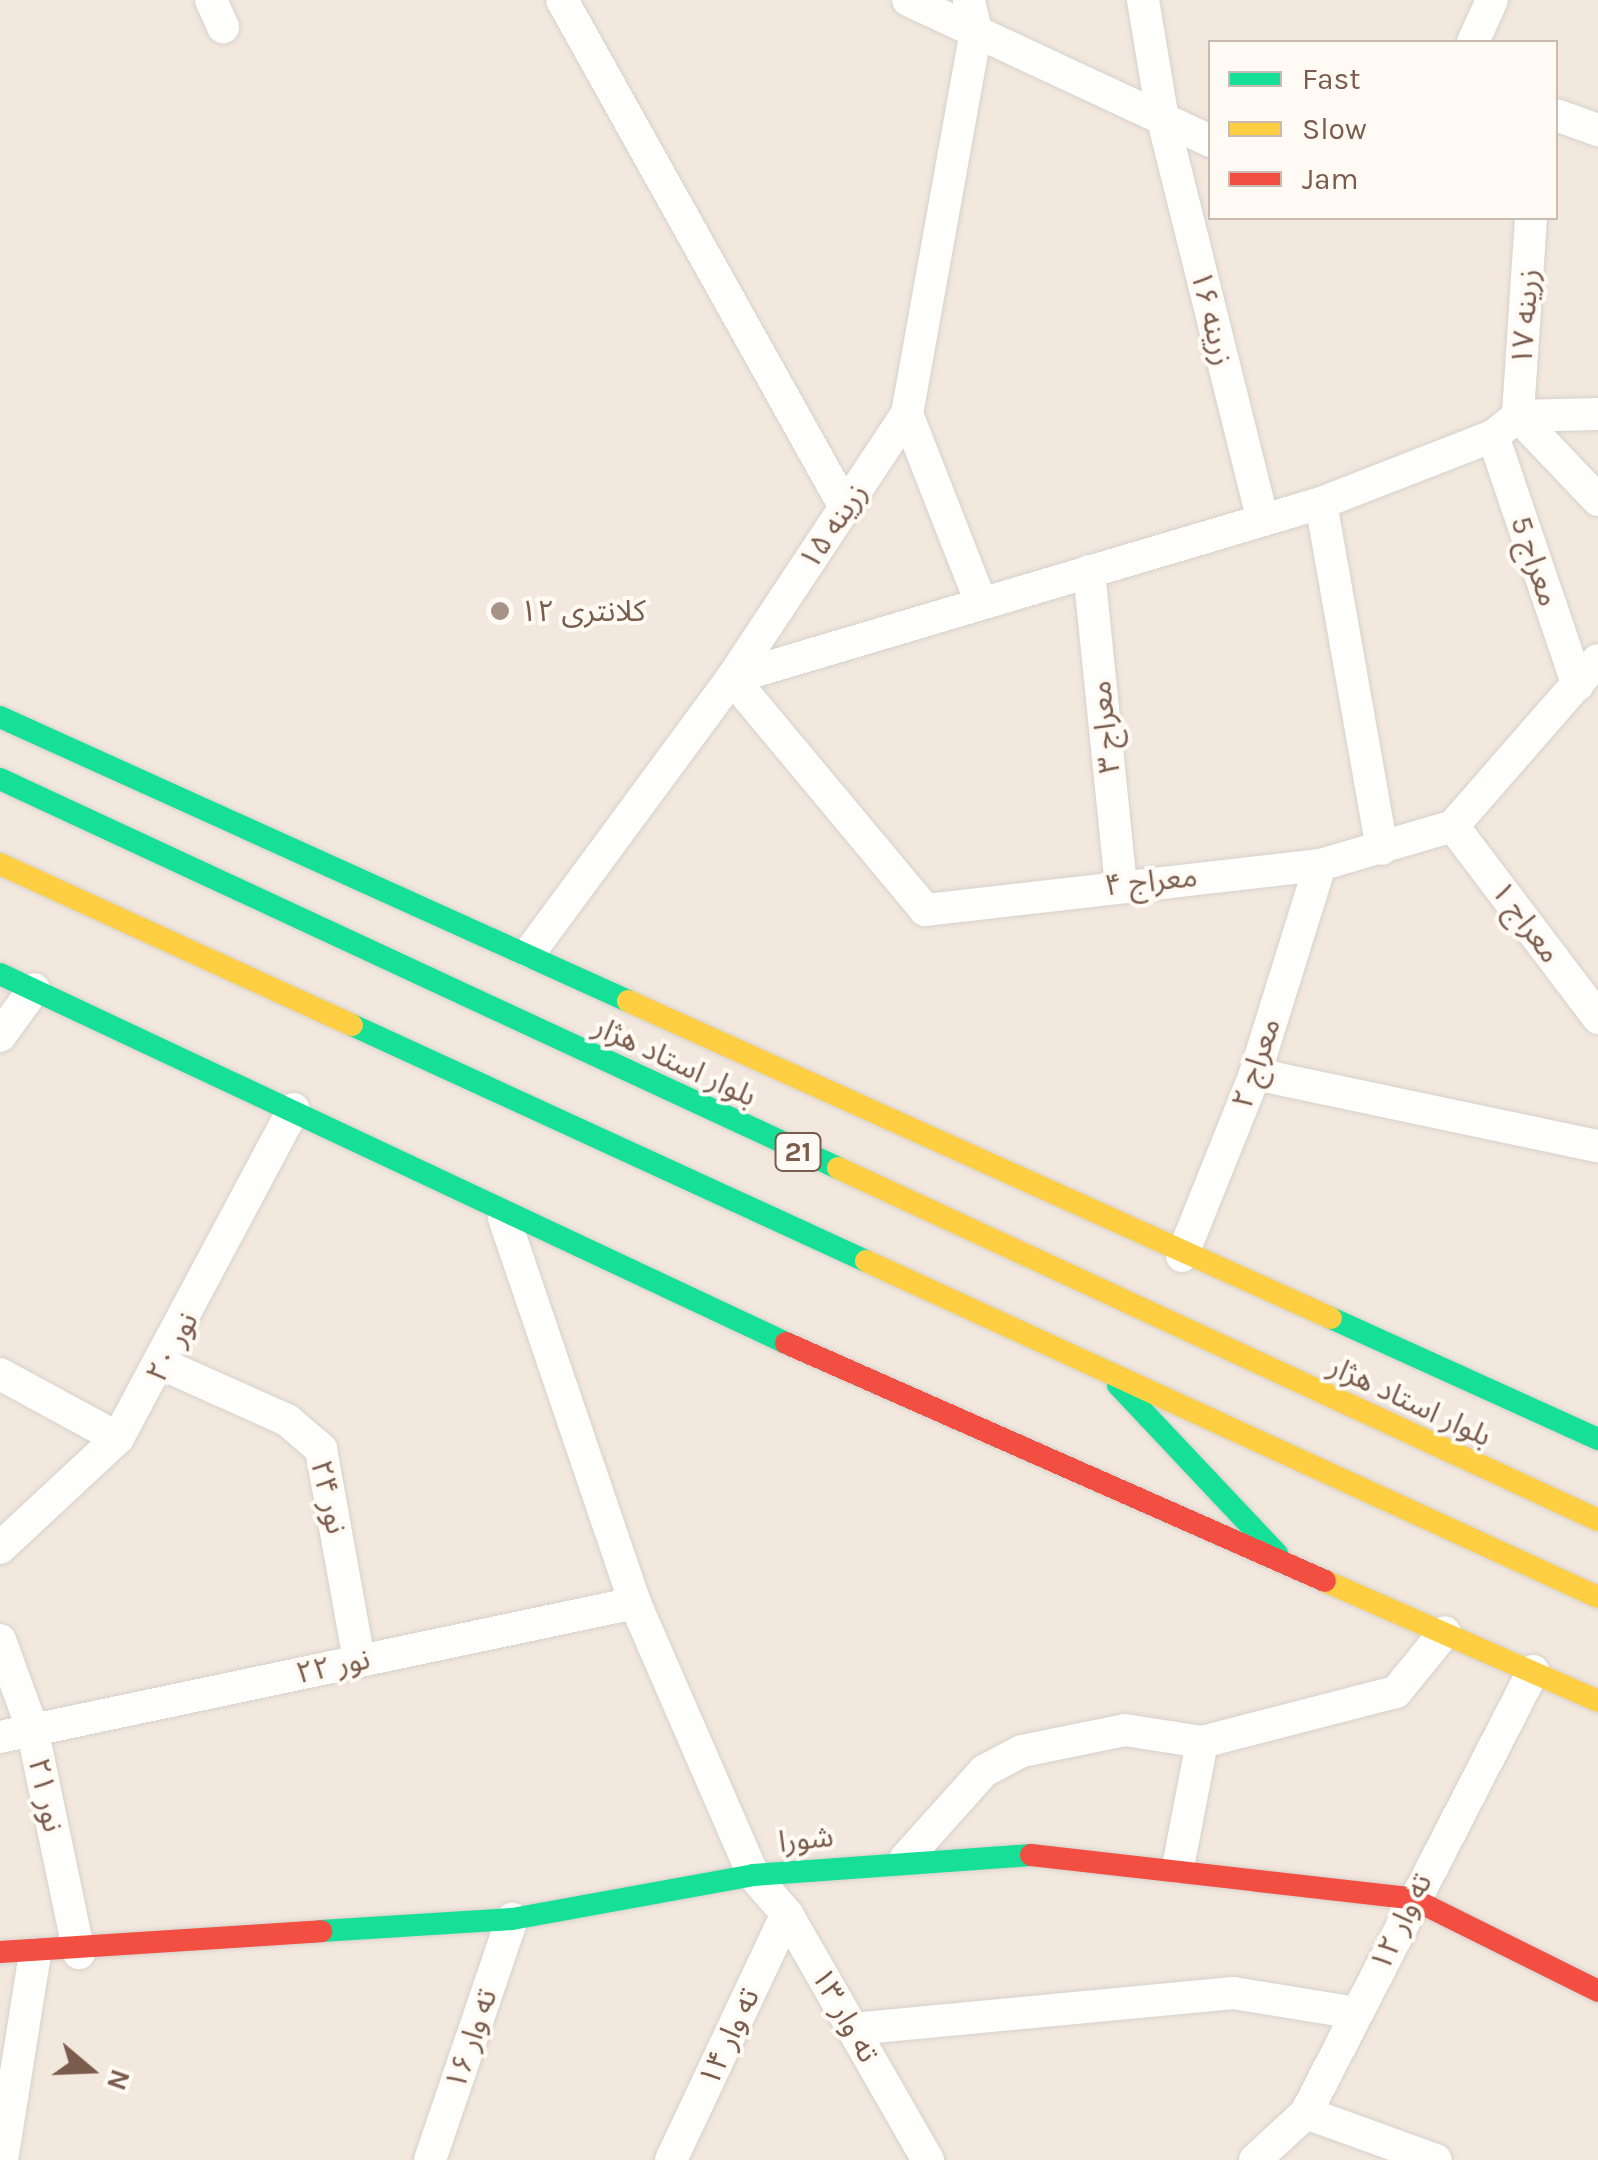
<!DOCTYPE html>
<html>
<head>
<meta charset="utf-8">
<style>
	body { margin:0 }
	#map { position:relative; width:1598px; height:2160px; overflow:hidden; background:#f9f5f0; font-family:Karla,"Noto Sans Arabic",sans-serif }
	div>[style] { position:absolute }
	.residential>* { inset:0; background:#f2e8de }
	.roads { filter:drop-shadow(0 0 2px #d7d1cb) drop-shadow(0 0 2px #d7d1cb) }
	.street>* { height:32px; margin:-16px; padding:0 16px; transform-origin:16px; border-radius:16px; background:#fefefd }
	.fast>* { height:22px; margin:-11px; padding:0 11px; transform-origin:11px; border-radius:11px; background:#16e098 }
	.slow>* { height:22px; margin:-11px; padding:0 11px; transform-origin:11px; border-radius:11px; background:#ffcf43 }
	.jam>* { height:22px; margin:-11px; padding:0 11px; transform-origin:11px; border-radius:11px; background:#f24e42 }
	.dots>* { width:28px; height:28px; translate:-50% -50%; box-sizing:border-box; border:5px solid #fffaf3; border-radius:50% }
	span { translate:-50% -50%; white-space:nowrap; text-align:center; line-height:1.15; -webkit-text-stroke:8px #fffaf3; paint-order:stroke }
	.shield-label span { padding:2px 8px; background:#fffaf3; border:2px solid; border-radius:8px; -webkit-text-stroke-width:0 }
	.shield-label { font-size:28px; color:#7a5c4d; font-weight:700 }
	.street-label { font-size:30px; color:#7a5c4d }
	.poi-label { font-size:30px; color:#7a5c4d }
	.left { translate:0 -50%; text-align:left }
	.legend { position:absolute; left:1208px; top:40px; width:350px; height:180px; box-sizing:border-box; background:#fffaf3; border:2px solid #cabbb1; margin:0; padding:12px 18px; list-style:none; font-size:30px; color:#7a5c4d }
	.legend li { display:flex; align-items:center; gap:20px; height:50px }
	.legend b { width:50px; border:2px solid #cabbb1 }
	.north { position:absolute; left:40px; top:2020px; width:100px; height:100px; -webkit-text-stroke:8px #fffaf3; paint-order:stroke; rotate:109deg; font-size:28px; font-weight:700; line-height:40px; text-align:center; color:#7a5c4d }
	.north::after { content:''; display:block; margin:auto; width:35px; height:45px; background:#7a5c4d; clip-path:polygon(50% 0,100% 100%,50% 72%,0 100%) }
</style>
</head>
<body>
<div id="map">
	<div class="residential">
		<i style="clip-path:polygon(evenodd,0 0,1598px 0,1598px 2160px,0 2160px,0 0,1210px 42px,1556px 42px,1556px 218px,1210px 218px,1210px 42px)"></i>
	</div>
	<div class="roads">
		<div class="street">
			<i style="left:211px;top:0;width:30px;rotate:66deg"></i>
			<i style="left:562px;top:0;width:583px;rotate:60.84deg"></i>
			<i style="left:908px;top:0;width:333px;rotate:25deg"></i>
			<i style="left:1143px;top:0;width:122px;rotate:80.5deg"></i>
			<i style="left:1163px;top:120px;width:410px;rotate:76deg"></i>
			<i style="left:1473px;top:42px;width:46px;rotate:-65.7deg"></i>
			<i style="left:1556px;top:115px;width:45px;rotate:19.7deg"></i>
			<i style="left:1531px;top:218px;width:198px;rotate:93.8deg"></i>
			<i style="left:1518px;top:416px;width:116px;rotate:46.4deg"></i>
			<i style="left:907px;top:414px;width:198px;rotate:68.6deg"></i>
			<i style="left:1598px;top:414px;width:80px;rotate:178.6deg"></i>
			<i style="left:1518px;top:416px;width:32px;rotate:141deg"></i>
			<i style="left:1493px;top:436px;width:185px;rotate:158.7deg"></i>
			<i style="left:1321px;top:503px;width:614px;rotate:163.45deg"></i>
			<i style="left:732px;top:678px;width:302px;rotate:50.2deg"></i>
			<i style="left:925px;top:910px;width:398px;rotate:-6.5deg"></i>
			<i style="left:1320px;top:865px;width:139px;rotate:-16.3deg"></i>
			<i style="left:1453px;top:826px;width:220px;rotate:-48.9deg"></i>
			<i style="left:1493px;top:436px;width:263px;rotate:71.2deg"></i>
			<i style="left:1321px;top:503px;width:351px;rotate:80deg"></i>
			<i style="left:1089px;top:571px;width:315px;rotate:84.2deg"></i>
			<i style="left:1453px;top:826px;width:241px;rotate:52.9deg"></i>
			<i style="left:530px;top:952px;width:340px;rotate:-53.6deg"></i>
			<i style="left:732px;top:678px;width:317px;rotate:-56.5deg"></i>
			<i style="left:907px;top:414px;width:389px;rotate:-79.8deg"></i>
			<i style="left:976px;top:31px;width:32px;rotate:-103deg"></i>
			<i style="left:0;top:1036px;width:58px;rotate:-54.1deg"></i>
			<i style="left:1255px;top:1074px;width:350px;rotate:11.9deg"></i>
			<i style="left:504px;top:1218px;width:407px;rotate:71.2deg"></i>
			<i style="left:635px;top:1603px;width:296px;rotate:66.5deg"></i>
			<i style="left:753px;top:1875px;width:52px;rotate:48.9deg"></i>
			<i style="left:787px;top:1914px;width:284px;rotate:60.2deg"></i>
			<i style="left:1182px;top:1256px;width:196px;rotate:-68.1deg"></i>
			<i style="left:1255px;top:1074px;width:219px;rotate:-72.7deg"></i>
			<i style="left:164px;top:1365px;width:135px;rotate:24.1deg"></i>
			<i style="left:287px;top:1420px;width:45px;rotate:40.5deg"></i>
			<i style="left:321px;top:1449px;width:215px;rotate:79.8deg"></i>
			<i style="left:0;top:1374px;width:134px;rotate:28.5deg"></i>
			<i style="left:0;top:1548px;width:161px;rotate:-43deg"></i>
			<i style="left:118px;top:1438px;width:373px;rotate:-61.9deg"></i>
			<i style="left:0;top:1640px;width:94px;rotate:70deg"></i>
			<i style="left:32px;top:1728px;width:230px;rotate:78.2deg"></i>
			<i style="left:0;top:1737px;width:649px;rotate:-11.92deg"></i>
			<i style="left:906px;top:1858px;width:117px;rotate:-48.1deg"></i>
			<i style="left:984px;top:1771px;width:43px;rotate:-27.8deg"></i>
			<i style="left:1022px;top:1751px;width:105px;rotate:-11.5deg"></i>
			<i style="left:1125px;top:1730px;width:78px;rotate:8.9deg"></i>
			<i style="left:1178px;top:1867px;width:127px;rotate:-79.1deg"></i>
			<i style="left:1202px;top:1742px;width:200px;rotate:-14.5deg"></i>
			<i style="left:1396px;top:1692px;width:77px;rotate:-50.8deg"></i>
			<i style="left:853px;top:2029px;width:382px;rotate:-5.4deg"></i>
			<i style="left:1233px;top:1993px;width:125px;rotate:9.2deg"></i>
			<i style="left:1306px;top:2113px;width:138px;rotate:19.9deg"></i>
			<i style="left:2px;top:2160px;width:208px;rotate:-80.9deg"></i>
			<i style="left:430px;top:2160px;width:255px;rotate:-71.2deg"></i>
			<i style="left:671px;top:2160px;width:272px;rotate:-64.8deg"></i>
			<i style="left:1255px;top:2160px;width:69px;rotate:-42.7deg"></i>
			<i style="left:1306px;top:2113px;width:497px;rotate:-62.8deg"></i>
		</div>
		<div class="fast">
			<i style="left:0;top:717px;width:689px;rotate:24.33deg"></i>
			<i style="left:0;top:779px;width:924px;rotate:24.9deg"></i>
			<i style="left:0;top:974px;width:868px;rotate:25.15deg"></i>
			<i style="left:352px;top:1025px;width:566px;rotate:24.66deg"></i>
			<i style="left:1331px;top:1318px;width:293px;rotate:24.4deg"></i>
			<i style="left:1118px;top:1385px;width:232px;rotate:46.7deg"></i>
			<i style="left:321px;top:1931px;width:191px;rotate:-3.6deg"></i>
			<i style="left:512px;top:1919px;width:245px;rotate:-10.3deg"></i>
			<i style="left:753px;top:1875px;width:279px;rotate:-4.1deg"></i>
		</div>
		<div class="slow">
			<i style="left:0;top:864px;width:387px;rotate:24.6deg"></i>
			<i style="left:628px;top:1001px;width:771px;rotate:24.27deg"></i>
			<i style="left:838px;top:1168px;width:838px;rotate:24.85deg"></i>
			<i style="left:866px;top:1261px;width:805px;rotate:24.66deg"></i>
			<i style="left:1325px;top:1581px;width:298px;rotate:23.7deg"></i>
		</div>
		<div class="jam">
			<i style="left:786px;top:1343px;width:589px;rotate:23.82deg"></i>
			<i style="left:1031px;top:1855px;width:382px;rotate:6.5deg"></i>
			<i style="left:1411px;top:1898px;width:209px;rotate:26.4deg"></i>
			<i style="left:0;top:1952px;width:322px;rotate:-3.7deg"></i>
		</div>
	</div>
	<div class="dots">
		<i style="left:500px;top:611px;background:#a69286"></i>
	</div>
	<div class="shield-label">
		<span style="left:798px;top:1152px">21</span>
	</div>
	<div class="street-label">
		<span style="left:1525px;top:317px;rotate:-86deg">زرینه ۱۷</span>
		<span style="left:1212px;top:318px;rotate:76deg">زرینه ۱۶</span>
		<span style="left:833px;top:526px;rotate:-56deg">زرینه ۱۵</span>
		<span style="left:1535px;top:561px;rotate:71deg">معراج 5</span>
		<span style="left:1105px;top:727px;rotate:-96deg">معراج ۳</span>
		<span style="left:1151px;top:881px;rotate:-6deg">معراج ۴</span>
		<span style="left:1526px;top:922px;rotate:53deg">معراج ۱</span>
		<span style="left:675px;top:1061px;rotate:25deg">بلوار استاد هژار</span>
		<span style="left:1256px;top:1063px;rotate:-71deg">معراج ۲</span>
		<span style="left:172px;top:1347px;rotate:-61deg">نور ۲۰</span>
		<span style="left:1410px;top:1401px;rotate:25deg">بلوار استاد هژار</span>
		<span style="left:329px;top:1497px;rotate:77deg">نور ۲۴</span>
		<span style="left:333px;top:1666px;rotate:-12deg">نور ۲۲</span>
		<span style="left:46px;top:1795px;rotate:78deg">نور ۲۱</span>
		<span style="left:806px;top:1839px;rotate:-6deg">شورا</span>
		<span style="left:1401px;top:1922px;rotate:-64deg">ته وار ۱۲</span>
		<span style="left:845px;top:2015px;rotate:60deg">ته وار ۱۳</span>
		<span style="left:729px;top:2037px;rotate:-65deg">ته وار ۱۴</span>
		<span style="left:471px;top:2039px;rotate:-71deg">ته وار ۱۶</span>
	</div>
	<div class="poi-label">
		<span class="left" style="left:520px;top:611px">کلانتری ۱۲</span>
	</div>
	<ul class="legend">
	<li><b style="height:12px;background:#16e098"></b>Fast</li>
	<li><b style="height:12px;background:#ffcf43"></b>Slow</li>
	<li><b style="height:12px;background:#f24e42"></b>Jam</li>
	</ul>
	<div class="north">N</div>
</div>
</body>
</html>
